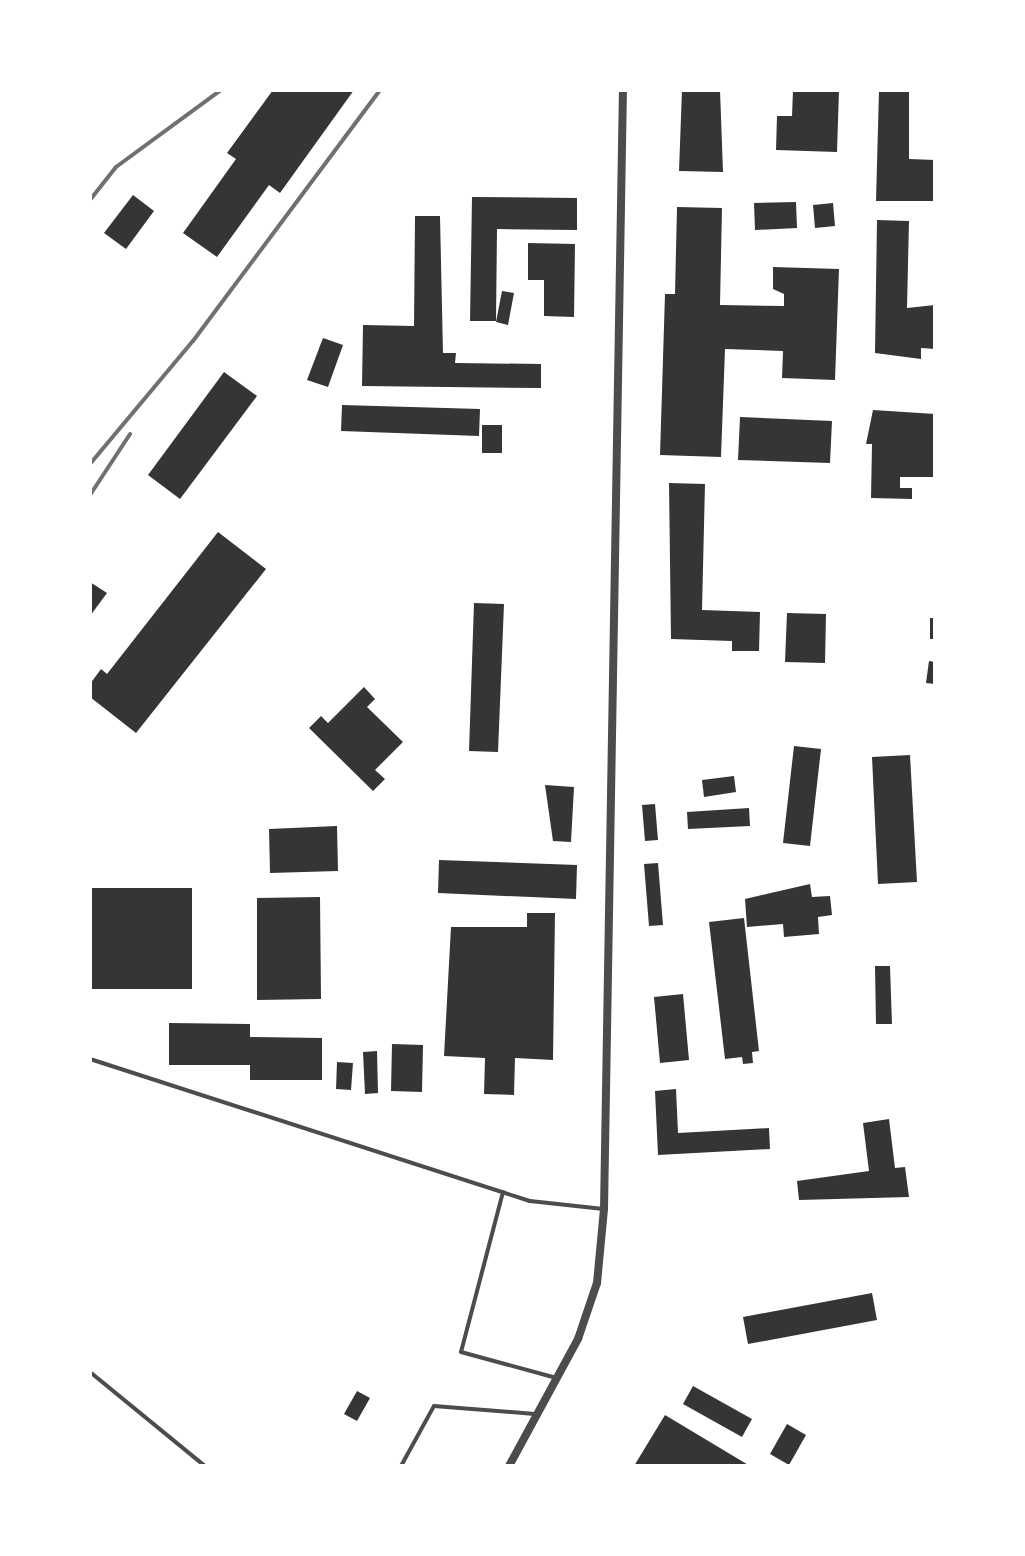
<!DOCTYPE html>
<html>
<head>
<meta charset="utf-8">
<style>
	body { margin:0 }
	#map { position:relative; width:1025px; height:1556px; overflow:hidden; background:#fff; font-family:Georgia,serif }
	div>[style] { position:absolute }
	.building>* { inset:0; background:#353535 }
	.service>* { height:4px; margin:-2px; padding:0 2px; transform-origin:2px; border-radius:2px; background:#4c4c4c }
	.minor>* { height:8px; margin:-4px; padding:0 4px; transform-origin:4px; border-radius:4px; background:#4c4c4c }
	.rail>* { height:4px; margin:-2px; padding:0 2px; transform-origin:2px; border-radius:2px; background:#707070 }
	span { translate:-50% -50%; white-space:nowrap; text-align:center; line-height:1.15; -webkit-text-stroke:8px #fff; paint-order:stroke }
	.frame { position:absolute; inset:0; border:92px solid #fff; pointer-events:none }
</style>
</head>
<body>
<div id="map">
	<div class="building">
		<i style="clip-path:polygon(273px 90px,354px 90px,280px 193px,269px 185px,217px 257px,183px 233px,236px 159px,227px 153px)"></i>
		<i style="clip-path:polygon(682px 90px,720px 90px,723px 172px,679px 171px)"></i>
		<i style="clip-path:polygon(793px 90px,839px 90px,837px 152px,776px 150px,777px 116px,792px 116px)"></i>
		<i style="clip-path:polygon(879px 90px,909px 90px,909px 159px,935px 160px,935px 201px,876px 201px)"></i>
		<i style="clip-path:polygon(133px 195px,154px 211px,126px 249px,104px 233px)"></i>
		<i style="clip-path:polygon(472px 197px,577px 198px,577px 230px,497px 229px,496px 321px,470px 321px)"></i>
		<i style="clip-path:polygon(796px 202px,797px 228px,755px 230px,754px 203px)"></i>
		<i style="clip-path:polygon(833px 203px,835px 226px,815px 228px,813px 205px)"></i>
		<i style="clip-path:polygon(677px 207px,722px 208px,720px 305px,784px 306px,784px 294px,773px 289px,773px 267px,839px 269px,835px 380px,782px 378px,783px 351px,725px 349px,721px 457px,660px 455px,665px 294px,675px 294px)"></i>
		<i style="clip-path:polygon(415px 216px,440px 216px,443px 353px,456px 353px,455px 363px,541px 364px,541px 388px,362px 386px,363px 325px,414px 326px)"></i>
		<i style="clip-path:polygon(877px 220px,909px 221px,907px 308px,935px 305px,935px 349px,921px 348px,921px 359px,875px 353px)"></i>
		<i style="clip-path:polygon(528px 243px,575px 244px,574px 317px,544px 316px,544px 280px,528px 280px)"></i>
		<i style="clip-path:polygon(502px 291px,514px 293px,508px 325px,496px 322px)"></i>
		<i style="clip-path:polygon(323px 338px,343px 345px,328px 387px,307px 380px)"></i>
		<i style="clip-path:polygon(224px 372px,257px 396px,180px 499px,148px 475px)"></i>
		<i style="clip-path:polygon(342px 405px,480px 409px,479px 436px,341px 431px)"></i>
		<i style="clip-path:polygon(873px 410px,935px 414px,935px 477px,900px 477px,900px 488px,912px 488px,912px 499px,871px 498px,872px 444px,866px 444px)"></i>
		<i style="clip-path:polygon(740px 417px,832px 421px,830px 463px,738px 460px)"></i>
		<i style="clip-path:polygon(482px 425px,502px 425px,502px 453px,482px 453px)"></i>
		<i style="clip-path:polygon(669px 483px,705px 484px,702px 610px,760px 612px,759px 651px,732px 651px,732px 641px,671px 639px)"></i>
		<i style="clip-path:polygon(218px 532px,266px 569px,136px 733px,90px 697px,90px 684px,101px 669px,107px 674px)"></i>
		<i style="clip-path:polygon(90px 582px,107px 593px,90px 616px)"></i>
		<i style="clip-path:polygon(474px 603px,504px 604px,498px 752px,469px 751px)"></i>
		<i style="clip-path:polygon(787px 613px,826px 614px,825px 663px,785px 662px)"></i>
		<i style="clip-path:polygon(930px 618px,935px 618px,935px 639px,930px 639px)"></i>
		<i style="clip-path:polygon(929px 661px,935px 662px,935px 684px,926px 683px)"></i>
		<i style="clip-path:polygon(364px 687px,375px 699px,367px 707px,403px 742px,375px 770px,385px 779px,373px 791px,309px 728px,321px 716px,328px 723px)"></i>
		<i style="clip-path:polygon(794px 746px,821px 749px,810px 846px,783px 843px)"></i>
		<i style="clip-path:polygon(910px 755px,917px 882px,878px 884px,872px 757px)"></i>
		<i style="clip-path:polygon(734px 776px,736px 792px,704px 797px,702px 780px)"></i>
		<i style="clip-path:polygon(545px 785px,574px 787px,571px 842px,553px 841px)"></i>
		<i style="clip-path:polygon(655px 804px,658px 840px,645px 841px,642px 805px)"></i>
		<i style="clip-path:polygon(749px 808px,750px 826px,688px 829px,687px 812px)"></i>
		<i style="clip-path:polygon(337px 826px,338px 871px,270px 873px,269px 829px)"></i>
		<i style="clip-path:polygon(439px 860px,577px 865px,576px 899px,438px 893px)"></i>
		<i style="clip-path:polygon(658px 863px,663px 925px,649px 926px,644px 864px)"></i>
		<i style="clip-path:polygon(810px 884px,812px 897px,830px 896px,832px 915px,818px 917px,819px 934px,784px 937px,783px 924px,747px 927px,745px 899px)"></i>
		<i style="clip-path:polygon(90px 888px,192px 888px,192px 989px,90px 989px)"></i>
		<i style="clip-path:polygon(320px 897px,321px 999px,257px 1000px,257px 898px)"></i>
		<i style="clip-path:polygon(527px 913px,555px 913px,553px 1060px,515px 1058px,514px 1095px,484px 1094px,485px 1058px,444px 1056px,451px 927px,527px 927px)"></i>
		<i style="clip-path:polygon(744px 918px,759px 1051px,752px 1052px,753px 1063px,743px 1064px,742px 1057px,725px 1059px,709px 922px)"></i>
		<i style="clip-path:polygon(875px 966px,890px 966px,892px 1024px,876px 1024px)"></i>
		<i style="clip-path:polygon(683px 994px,689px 1060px,660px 1063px,654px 997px)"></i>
		<i style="clip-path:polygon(169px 1023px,250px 1024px,250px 1037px,322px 1038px,322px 1080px,250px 1080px,250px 1065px,169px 1065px)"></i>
		<i style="clip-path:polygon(392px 1044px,423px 1045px,422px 1092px,391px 1091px)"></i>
		<i style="clip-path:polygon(377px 1051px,378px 1093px,365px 1094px,363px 1052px)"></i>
		<i style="clip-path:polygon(337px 1062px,353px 1063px,351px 1090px,336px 1089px)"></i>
		<i style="clip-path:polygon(676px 1089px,678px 1133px,769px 1128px,770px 1149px,658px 1155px,655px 1091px)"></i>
		<i style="clip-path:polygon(889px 1119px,895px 1168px,905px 1167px,909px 1197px,799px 1200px,797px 1181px,869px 1171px,863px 1123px)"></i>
		<i style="clip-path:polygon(872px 1293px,877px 1320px,748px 1344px,743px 1317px)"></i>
		<i style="clip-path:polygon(693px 1386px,752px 1419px,742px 1437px,683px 1404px)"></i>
		<i style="clip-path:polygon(357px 1391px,370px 1398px,357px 1421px,344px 1414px)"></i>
		<i style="clip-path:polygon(665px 1415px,750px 1466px,634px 1466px)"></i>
		<i style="clip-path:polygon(787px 1424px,806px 1435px,789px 1465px,770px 1454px)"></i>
	</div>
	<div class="service">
		<i style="left:90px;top:1059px;width:462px;rotate:17.9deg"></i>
		<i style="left:530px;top:1201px;width:74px;rotate:6.2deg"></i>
		<i style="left:503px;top:1192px;width:165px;rotate:104.7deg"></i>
		<i style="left:461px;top:1352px;width:99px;rotate:15.2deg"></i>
		<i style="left:90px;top:1372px;width:149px;rotate:39.3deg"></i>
		<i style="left:401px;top:1466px;width:68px;rotate:-61.2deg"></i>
		<i style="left:434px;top:1406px;width:101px;rotate:4.5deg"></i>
	</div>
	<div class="minor">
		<i style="left:509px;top:1466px;width:145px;rotate:-61.5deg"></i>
		<i style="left:578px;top:1339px;width:59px;rotate:-71.3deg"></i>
		<i style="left:597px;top:1283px;width:74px;rotate:-84.6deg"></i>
		<i style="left:604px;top:1209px;width:1119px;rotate:-89.03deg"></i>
	</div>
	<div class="rail">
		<i style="left:90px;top:200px;width:42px;rotate:-51.8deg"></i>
		<i style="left:116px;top:167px;width:130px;rotate:-36.3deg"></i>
		<i style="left:90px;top:464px;width:160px;rotate:-50.1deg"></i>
		<i style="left:193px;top:341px;width:313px;rotate:-53.3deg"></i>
		<i style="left:90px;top:495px;width:73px;rotate:-56.7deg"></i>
	</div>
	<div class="frame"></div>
</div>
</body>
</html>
